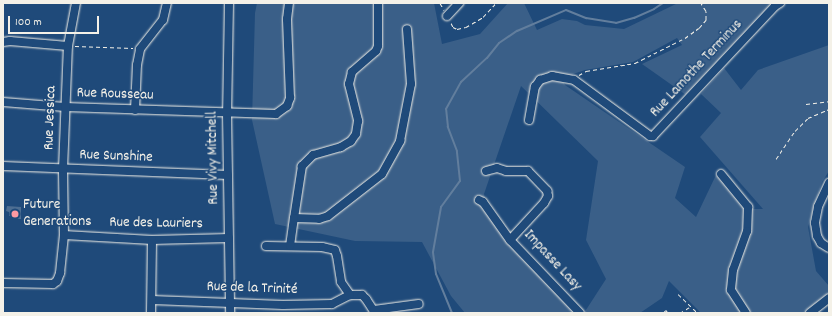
<!DOCTYPE html>
<html>
<head>
<meta charset="utf-8">
<style>
	body { margin:0 }
	#map { position:relative; width:832px; height:316px; overflow:hidden; background:#1f4a7a; font-family:Dekko,sans-serif }
	div>[style] { position:absolute }
	.green>* { inset:0; background:#3a5f88 }
	.stream>* { height:2px; margin:-1px; padding:0 1px; transform-origin:1px; border-radius:1px; background:#627e9d }
	.building>* { inset:0; background:#4d6e92 }
	.path>* { height:1px; margin-top:-0.5px; transform-origin:0; background:repeating-linear-gradient(90deg,#f4f1e8 0 4px,transparent 0 7px) }
	.roads { filter:drop-shadow(0 0 1px #f4f1e8) drop-shadow(0 0 1px #f4f1e8) }
	.minor>* { height:8px; margin:-4px; padding:0 4px; transform-origin:4px; border-radius:4px; background:#1f4a7a }
	.dots>* { width:11px; height:11px; translate:-50% -50%; box-sizing:border-box; border:2px solid #1f4a7a; border-radius:50% }
	span { translate:-50% -50%; white-space:nowrap; text-align:center; line-height:1.15; -webkit-text-stroke:3px #1f4a7a; paint-order:stroke }
	.street-label { font-size:15px; color:#f4f1e8 }
	.poi-label { font-size:15px; color:#f4f1e8 }
	.left { translate:0 -50%; text-align:left }
	.frame { position:absolute; inset:0; border:4px solid #f4f1e8; pointer-events:none }
	.scale { position:absolute; left:8px; top:16px; width:91px; height:18px; box-sizing:border-box; border:2px solid #f4f1e8; border-top:0; padding-left:5px; font-size:12px; line-height:14px; white-space:nowrap; color:#f4f1e8; -webkit-text-stroke:3px #1f4a7a; paint-order:stroke }
</style>
</head>
<body>
<div id="map">
	<div class="green">
		<i style="clip-path:polygon(257px 3px,434px 3px,442px 44px,480px 34px,508px 3px,524px 3px,537px 30px,562px 19px,577px 21px,585px 25px,624px 29px,678px 3px,773px 3px,691px 95px,686px 95px,642px 64px,682px 45px,677px 38px,633px 62px,585px 70px,561px 78px,565px 85px,685px 167px,675px 198px,696px 217px,716px 175px,746px 209px,763px 209px,700px 137px,721px 113px,701px 94px,724px 68px,741px 90px,758px 70px,829px 45px,829px 171px,822px 182px,808px 227px,816px 271px,829px 286px,829px 294px,806px 313px,701px 313px,669px 281px,662px 298px,640px 313px,584px 313px,606px 279px,586px 240px,598px 161px,521px 86px,484px 194px,490px 219px,524px 259px,576px 313px,465px 313px,451px 296px,422px 242px,355px 241px,275px 224px,252px 120px,255px 13px)"></i>
	</div>
	<div class="stream">
		<i style="left:452px;top:313px;width:42px;rotate:-112.3deg"></i>
		<i style="left:436px;top:274px;width:22px;rotate:-98deg"></i>
		<i style="left:433px;top:252px;width:46px;rotate:-79.9deg"></i>
		<i style="left:441px;top:207px;width:32px;rotate:-54deg"></i>
		<i style="left:460px;top:181px;width:30px;rotate:-96deg"></i>
		<i style="left:457px;top:151px;width:26px;rotate:-111deg"></i>
		<i style="left:448px;top:127px;width:18px;rotate:-96deg"></i>
		<i style="left:446px;top:109px;width:31px;rotate:-61deg"></i>
		<i style="left:461px;top:82px;width:35px;rotate:-43deg"></i>
		<i style="left:487px;top:58px;width:19px;rotate:-51deg"></i>
		<i style="left:499px;top:43px;width:22px;rotate:-34deg"></i>
		<i style="left:517px;top:31px;width:53px;rotate:-23.2deg"></i>
		<i style="left:566px;top:10px;width:22px;rotate:22deg"></i>
		<i style="left:586px;top:18px;width:30px;rotate:9deg"></i>
		<i style="left:616px;top:23px;width:19px;rotate:-16deg"></i>
		<i style="left:634px;top:18px;width:22px;rotate:-24deg"></i>
		<i style="left:654px;top:9px;width:11px;rotate:-34deg"></i>
	</div>
	<div class="building">
		<i style="clip-path:polygon(7px 206px,21px 207px,21px 219px,13px 219px,14px 216px,9px 216px,9px 212px,6px 211px)"></i>
	</div>
	<div class="path">
		<i style="left:440px;top:3px;width:8px;rotate:60deg"></i>
		<i style="left:451px;top:23px;width:4px;rotate:63deg"></i>
		<i style="left:453px;top:27px;width:4px;rotate:27deg"></i>
		<i style="left:457px;top:29px;width:9px;rotate:-13deg"></i>
		<i style="left:466px;top:27px;width:20px;rotate:-30deg"></i>
		<i style="left:483px;top:17px;width:19px;rotate:-47deg"></i>
		<i style="left:75px;top:46px;width:58px;rotate:2deg"></i>
		<i style="left:579px;top:75px;width:8px;rotate:-30deg"></i>
		<i style="left:586px;top:71px;width:50px;rotate:-9.3deg"></i>
		<i style="left:635px;top:63px;width:56px;rotate:-26.6deg"></i>
		<i style="left:685px;top:38px;width:17px;rotate:-36deg"></i>
		<i style="left:699px;top:28px;width:11px;rotate:-49deg"></i>
		<i style="left:706px;top:20px;width:9px;rotate:-90deg"></i>
		<i style="left:706px;top:11px;width:9px;rotate:-122deg"></i>
		<i style="left:806px;top:104px;width:23px;rotate:-7deg"></i>
		<i style="left:776px;top:159px;width:34px;rotate:-56deg"></i>
		<i style="left:795px;top:131px;width:18px;rotate:-45deg"></i>
		<i style="left:808px;top:118px;width:23px;rotate:-23deg"></i>
		<i style="left:678px;top:294px;width:28px;rotate:44deg"></i>
		<i style="left:663px;top:313px;width:4px;rotate:-45deg"></i>
		<i style="left:666px;top:310px;width:4px;rotate:56deg"></i>
		<i style="left:680px;top:313px;width:13px;rotate:-32deg"></i>
	</div>
	<div class="roads">
		<div class="minor">
			<i style="left:229px;top:3px;width:110px;rotate:91deg"></i>
			<i style="left:227px;top:113px;width:200px;rotate:89.1deg"></i>
			<i style="left:378px;top:3px;width:43px;rotate:90deg"></i>
			<i style="left:378px;top:46px;width:5px;rotate:112deg"></i>
			<i style="left:376px;top:51px;width:32px;rotate:139deg"></i>
			<i style="left:352px;top:72px;width:12px;rotate:104deg"></i>
			<i style="left:349px;top:84px;width:38px;rotate:76deg"></i>
			<i style="left:358px;top:121px;width:13px;rotate:99deg"></i>
			<i style="left:356px;top:134px;width:9px;rotate:126deg"></i>
			<i style="left:351px;top:141px;width:12px;rotate:149deg"></i>
			<i style="left:341px;top:147px;width:29px;rotate:164deg"></i>
			<i style="left:313px;top:155px;width:16px;rotate:135deg"></i>
			<i style="left:302px;top:166px;width:53px;rotate:98.7deg"></i>
			<i style="left:294px;top:218px;width:25px;rotate:2deg"></i>
			<i style="left:319px;top:219px;width:9px;rotate:-18deg"></i>
			<i style="left:328px;top:216px;width:68px;rotate:-37.9deg"></i>
			<i style="left:382px;top:174px;width:38px;rotate:-61deg"></i>
			<i style="left:400px;top:141px;width:58px;rotate:-79.1deg"></i>
			<i style="left:411px;top:84px;width:55px;rotate:-94.2deg"></i>
			<i style="left:447px;top:16px;width:18px;rotate:-47deg"></i>
			<i style="left:3px;top:42px;width:7px;rotate:-8deg"></i>
			<i style="left:10px;top:41px;width:58px;rotate:4.9deg"></i>
			<i style="left:3px;top:102px;width:62px;rotate:4.6deg"></i>
			<i style="left:65px;top:107px;width:211px;rotate:1.9deg"></i>
			<i style="left:276px;top:114px;width:14px;rotate:-36deg"></i>
			<i style="left:287px;top:106px;width:9px;rotate:-69deg"></i>
			<i style="left:290px;top:98px;width:79px;rotate:-92.2deg"></i>
			<i style="left:287px;top:19px;width:16px;rotate:-83deg"></i>
			<i style="left:135px;top:110px;width:45px;rotate:-87.5deg"></i>
			<i style="left:137px;top:65px;width:16px;rotate:-79deg"></i>
			<i style="left:140px;top:49px;width:37px;rotate:-52deg"></i>
			<i style="left:163px;top:20px;width:17px;rotate:-77deg"></i>
			<i style="left:529px;top:120px;width:34px;rotate:-80deg"></i>
			<i style="left:535px;top:87px;width:9px;rotate:-54deg"></i>
			<i style="left:540px;top:80px;width:13px;rotate:-18deg"></i>
			<i style="left:552px;top:76px;width:22px;rotate:10deg"></i>
			<i style="left:574px;top:80px;width:94px;rotate:36.4deg"></i>
			<i style="left:650px;top:136px;width:3px"></i>
			<i style="left:653px;top:136px;width:178px;rotate:-46.8deg"></i>
			<i style="left:775px;top:6px;width:6px;rotate:-31deg"></i>
			<i style="left:3px;top:166px;width:225px;rotate:2.3deg"></i>
			<i style="left:486px;top:171px;width:11px;rotate:-15deg"></i>
			<i style="left:497px;top:168px;width:9px;rotate:18deg"></i>
			<i style="left:506px;top:171px;width:22px"></i>
			<i style="left:528px;top:171px;width:28px;rotate:46deg"></i>
			<i style="left:547px;top:191px;width:5px;rotate:79deg"></i>
			<i style="left:548px;top:196px;width:8px;rotate:120deg"></i>
			<i style="left:544px;top:203px;width:50px;rotate:132.6deg"></i>
			<i style="left:510px;top:240px;width:101px;rotate:46.2deg"></i>
			<i style="left:721px;top:174px;width:43px;rotate:50.7deg"></i>
			<i style="left:748px;top:207px;width:24px;rotate:92deg"></i>
			<i style="left:747px;top:231px;width:41px;rotate:109.7deg"></i>
			<i style="left:733px;top:270px;width:20px;rotate:96deg"></i>
			<i style="left:731px;top:290px;width:27px;rotate:57deg"></i>
			<i style="left:829px;top:183px;width:26px;rotate:115deg"></i>
			<i style="left:818px;top:207px;width:16px;rotate:101deg"></i>
			<i style="left:815px;top:223px;width:13px;rotate:81deg"></i>
			<i style="left:817px;top:236px;width:8px;rotate:60deg"></i>
			<i style="left:821px;top:243px;width:9px;rotate:32deg"></i>
			<i style="left:479px;top:200px;width:4px;rotate:27deg"></i>
			<i style="left:483px;top:202px;width:47px;rotate:54.6deg"></i>
			<i style="left:64px;top:235px;width:66px;rotate:-90.9deg"></i>
			<i style="left:63px;top:169px;width:123px;rotate:-87.7deg"></i>
			<i style="left:68px;top:46px;width:44px;rotate:-79.5deg"></i>
			<i style="left:266px;top:246px;width:56px;rotate:1deg"></i>
			<i style="left:322px;top:247px;width:13px;rotate:13deg"></i>
			<i style="left:335px;top:250px;width:6px;rotate:72deg"></i>
			<i style="left:337px;top:256px;width:26px;rotate:81deg"></i>
			<i style="left:341px;top:282px;width:16px;rotate:55deg"></i>
			<i style="left:290px;top:246px;width:28px;rotate:-82deg"></i>
			<i style="left:3px;top:283px;width:50px;rotate:1.1deg"></i>
			<i style="left:53px;top:284px;width:5px;rotate:-37deg"></i>
			<i style="left:57px;top:281px;width:9px;rotate:-69deg"></i>
			<i style="left:60px;top:273px;width:38px;rotate:-84deg"></i>
			<i style="left:64px;top:235px;width:88px;rotate:3.3deg"></i>
			<i style="left:152px;top:240px;width:77px;rotate:-1.5deg"></i>
			<i style="left:350px;top:295px;width:12px"></i>
			<i style="left:362px;top:295px;width:6px;rotate:45deg"></i>
			<i style="left:366px;top:299px;width:17px;rotate:57deg"></i>
			<i style="left:152px;top:300px;width:131px;rotate:2.2deg"></i>
			<i style="left:283px;top:305px;width:49px;rotate:-1.2deg"></i>
			<i style="left:332px;top:304px;width:20px;rotate:-27deg"></i>
			<i style="left:374px;top:310px;width:45px;rotate:-7.6deg"></i>
			<i style="left:151px;top:313px;width:73px;rotate:-89.2deg"></i>
			<i style="left:810px;top:313px;width:24px;rotate:-38deg"></i>
		</div>
	</div>
	<div class="dots">
		<i style="left:15px;top:214px;background:#ff9aa2"></i>
	</div>
	<div class="street-label">
		<span style="left:697px;top:69px;rotate:-47deg">Rue Lamothe Terminus</span>
		<span style="left:115px;top:95px;rotate:2deg">Rue Rousseau</span>
		<span style="left:51px;top:118px;rotate:-88deg">Rue Jessica</span>
		<span style="left:116px;top:157px;rotate:2deg">Rue Sunshine</span>
		<span style="left:214px;top:158px;rotate:-91deg">Rue Vivy Mitchell</span>
		<span style="left:156px;top:224px;rotate:1deg">Rue des Lauriers</span>
		<span style="left:552px;top:261px;rotate:47deg">Impasse Lasy</span>
		<span style="left:252px;top:289px;rotate:2deg">Rue de la Trinité</span>
	</div>
	<div class="poi-label">
		<span class="left" style="left:23px;top:214px">Future<br>Generations</span>
	</div>
	<div class="frame"></div>
	<div class="scale">100 m</div>
</div>
</body>
</html>
